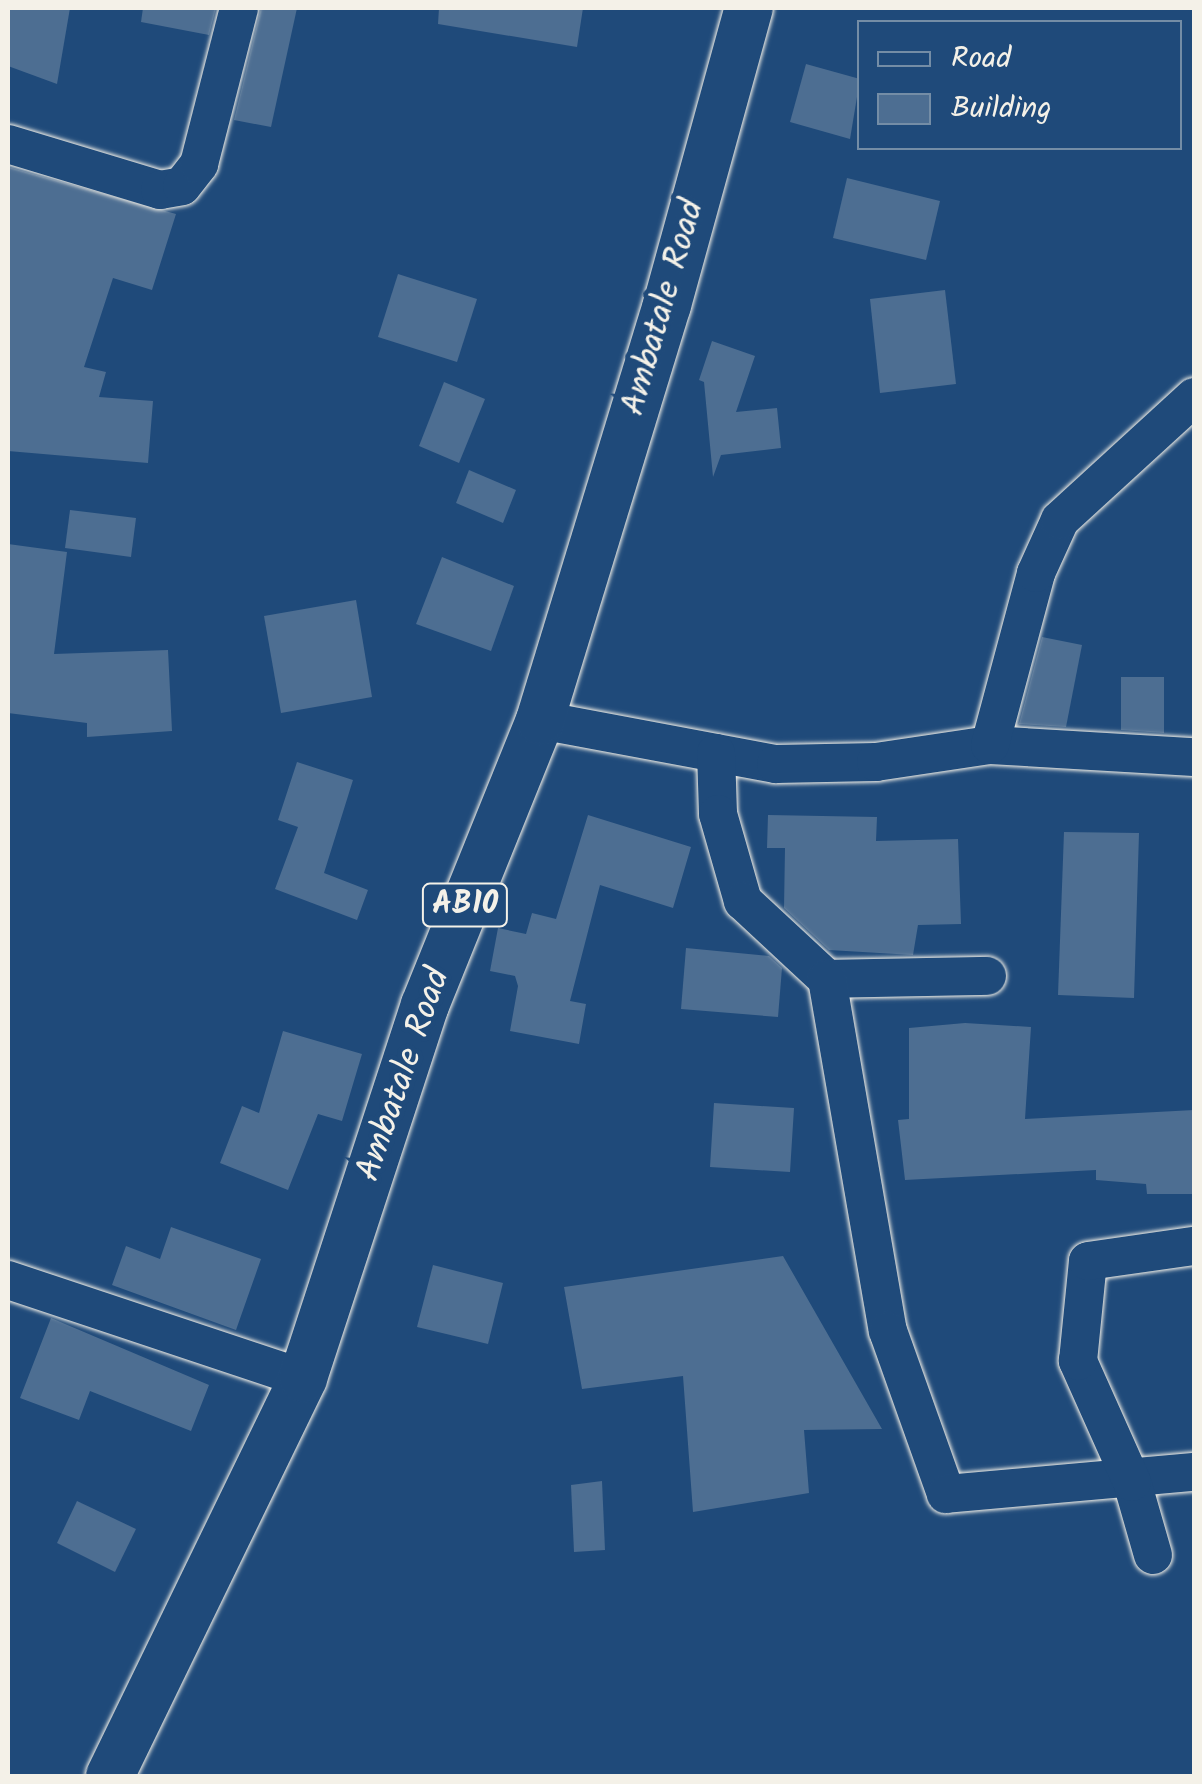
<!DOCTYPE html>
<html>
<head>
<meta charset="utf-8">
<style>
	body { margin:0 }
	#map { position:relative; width:1202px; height:1784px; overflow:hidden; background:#1f4a7a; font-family:Kalam,sans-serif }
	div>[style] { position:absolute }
	.building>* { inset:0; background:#4d6e92 }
	.roads { filter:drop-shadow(0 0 2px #f4f1e8) drop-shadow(0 0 2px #f4f1e8) }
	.minor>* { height:38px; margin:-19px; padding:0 19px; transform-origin:19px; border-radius:19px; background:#1f4a7a }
	.major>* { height:48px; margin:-24px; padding:0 24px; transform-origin:24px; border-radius:24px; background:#1f4a7a }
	span { translate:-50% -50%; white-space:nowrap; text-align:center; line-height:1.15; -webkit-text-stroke:10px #1f4a7a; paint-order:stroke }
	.shield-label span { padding:2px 8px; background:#1f4a7a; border:2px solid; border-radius:8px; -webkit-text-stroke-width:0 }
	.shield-label { font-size:32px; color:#f4f1e8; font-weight:700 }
	.street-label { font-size:35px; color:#f4f1e8 }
	.frame { position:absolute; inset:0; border:10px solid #f4f1e8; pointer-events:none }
	.legend { position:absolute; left:857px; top:20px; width:325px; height:130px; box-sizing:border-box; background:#1f4a7a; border:2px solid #748da6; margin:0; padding:12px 18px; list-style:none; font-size:30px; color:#f4f1e8 }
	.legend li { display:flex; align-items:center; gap:20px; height:50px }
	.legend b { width:50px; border:2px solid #748da6 }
</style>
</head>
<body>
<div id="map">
	<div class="building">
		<i style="clip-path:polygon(8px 8px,70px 8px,57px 84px,8px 66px)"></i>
		<i style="clip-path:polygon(143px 8px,216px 8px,209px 35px,141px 22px)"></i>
		<i style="clip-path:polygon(261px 8px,297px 8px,271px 127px,234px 120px)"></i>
		<i style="clip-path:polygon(439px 8px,583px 8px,577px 47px,438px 24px)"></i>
		<i style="clip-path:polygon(806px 64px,860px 79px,850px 139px,790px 122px)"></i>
		<i style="clip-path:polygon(8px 167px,176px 214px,152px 290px,113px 278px,84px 367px,106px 372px,99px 397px,153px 401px,148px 463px,8px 451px)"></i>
		<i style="clip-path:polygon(847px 178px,940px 201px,926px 260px,833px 238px)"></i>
		<i style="clip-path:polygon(398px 274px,477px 299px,457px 362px,378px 337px)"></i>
		<i style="clip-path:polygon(945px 290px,956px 384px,880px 393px,870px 299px)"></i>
		<i style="clip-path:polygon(712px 341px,755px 356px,736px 412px,777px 408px,781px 448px,721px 455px,713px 477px,704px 382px,699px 380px)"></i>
		<i style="clip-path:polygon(444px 382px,485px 399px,459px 463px,419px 446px)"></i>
		<i style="clip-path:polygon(469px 470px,516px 490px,503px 523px,456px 503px)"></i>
		<i style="clip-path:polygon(70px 510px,136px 518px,131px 557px,65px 548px)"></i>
		<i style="clip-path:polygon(8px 544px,67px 552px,54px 654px,168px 650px,172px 731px,87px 737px,87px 723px,8px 713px)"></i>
		<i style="clip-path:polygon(442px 557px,514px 586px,491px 651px,416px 624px)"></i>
		<i style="clip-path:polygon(356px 600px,372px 697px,281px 713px,264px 616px)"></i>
		<i style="clip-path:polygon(1042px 637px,1082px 645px,1066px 727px,1019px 724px)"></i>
		<i style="clip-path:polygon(1121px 677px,1164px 677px,1164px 733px,1121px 730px)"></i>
		<i style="clip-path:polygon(297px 762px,353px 780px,324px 873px,368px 890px,357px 920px,275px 889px,298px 827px,278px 820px)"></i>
		<i style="clip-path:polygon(588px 815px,691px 847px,673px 908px,600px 885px,570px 1001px,586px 1004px,579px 1044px,510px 1031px,518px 986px,515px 976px,490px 971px,498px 928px,526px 934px,532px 913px,556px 919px)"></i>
		<i style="clip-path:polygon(768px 815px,877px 817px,876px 841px,958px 839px,961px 924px,918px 925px,913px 955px,829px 950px,784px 908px,785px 848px,767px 848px)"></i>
		<i style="clip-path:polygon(1064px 832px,1139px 833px,1134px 998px,1058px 995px)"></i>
		<i style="clip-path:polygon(686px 948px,769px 956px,782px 968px,778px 1017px,681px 1009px)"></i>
		<i style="clip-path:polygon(965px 1023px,1031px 1027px,1025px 1119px,1194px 1110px,1194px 1194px,1147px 1194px,1146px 1184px,1096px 1180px,1096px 1170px,905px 1180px,898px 1120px,909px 1119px,909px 1028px)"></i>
		<i style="clip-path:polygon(283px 1031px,362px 1054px,342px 1121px,318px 1114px,288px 1190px,220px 1163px,242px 1106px,259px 1113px)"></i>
		<i style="clip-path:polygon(714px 1103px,794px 1108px,790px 1172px,710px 1167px)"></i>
		<i style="clip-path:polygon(171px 1227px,261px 1259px,236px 1330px,112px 1285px,126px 1246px,160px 1259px)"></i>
		<i style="clip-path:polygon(783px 1256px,882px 1429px,804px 1430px,809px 1493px,693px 1512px,683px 1376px,582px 1389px,564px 1287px)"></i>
		<i style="clip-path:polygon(433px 1265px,503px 1283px,488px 1344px,417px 1327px)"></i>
		<i style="clip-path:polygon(51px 1318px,209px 1385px,191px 1431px,90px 1391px,79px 1420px,20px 1398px)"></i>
		<i style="clip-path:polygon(602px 1481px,605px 1550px,574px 1552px,571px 1485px)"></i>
		<i style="clip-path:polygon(77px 1501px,136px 1529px,115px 1572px,57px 1543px)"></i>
	</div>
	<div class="roads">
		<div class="minor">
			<i style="left:8px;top:144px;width:159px;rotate:16.8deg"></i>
			<i style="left:160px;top:190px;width:22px;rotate:-10deg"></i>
			<i style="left:182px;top:186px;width:28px;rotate:-52deg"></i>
			<i style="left:199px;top:164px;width:161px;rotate:-75.6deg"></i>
			<i style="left:540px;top:720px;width:240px;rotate:10.6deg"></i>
			<i style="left:776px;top:764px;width:100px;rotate:-1.1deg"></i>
			<i style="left:876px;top:762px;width:115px;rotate:-8.5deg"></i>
			<i style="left:990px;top:745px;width:204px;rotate:3.4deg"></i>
			<i style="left:990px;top:745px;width:178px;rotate:-75deg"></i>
			<i style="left:1036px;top:573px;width:58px;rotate:-65.6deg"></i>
			<i style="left:1060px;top:520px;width:182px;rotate:-42.5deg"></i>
			<i style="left:716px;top:753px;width:61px;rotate:88.1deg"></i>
			<i style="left:718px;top:814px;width:91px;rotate:74deg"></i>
			<i style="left:743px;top:901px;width:115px;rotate:42.9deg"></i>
			<i style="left:827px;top:979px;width:160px;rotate:-1.1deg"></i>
			<i style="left:827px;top:979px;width:357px;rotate:80.2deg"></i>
			<i style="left:888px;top:1331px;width:173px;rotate:70.4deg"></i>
			<i style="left:946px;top:1494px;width:249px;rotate:-5.1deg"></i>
			<i style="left:8px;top:1280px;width:311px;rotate:18.4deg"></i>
			<i style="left:1153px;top:1555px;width:76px;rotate:-106deg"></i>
			<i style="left:1132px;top:1482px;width:133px;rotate:-114.1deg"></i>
			<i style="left:1078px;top:1361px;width:100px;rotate:-84.3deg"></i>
			<i style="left:1088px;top:1261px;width:107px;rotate:-8.1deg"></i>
		</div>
		<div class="major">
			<i style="left:110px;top:1776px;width:442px;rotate:-64.1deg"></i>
			<i style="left:303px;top:1378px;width:392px;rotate:-71.9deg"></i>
			<i style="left:425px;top:1005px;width:307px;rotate:-68deg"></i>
			<i style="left:540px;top:720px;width:434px;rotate:-73deg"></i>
			<i style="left:667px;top:305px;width:308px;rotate:-74.6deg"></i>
		</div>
	</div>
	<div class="shield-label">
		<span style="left:465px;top:905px">AB10</span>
	</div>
	<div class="street-label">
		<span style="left:664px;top:308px;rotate:-74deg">Ambatale Road</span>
		<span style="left:404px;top:1075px;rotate:-71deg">Ambatale Road</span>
	</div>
	<div class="frame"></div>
	<ul class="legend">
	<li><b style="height:12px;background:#1f4a7a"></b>Road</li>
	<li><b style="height:28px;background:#4d6e92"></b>Building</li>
	</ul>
</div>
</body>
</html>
